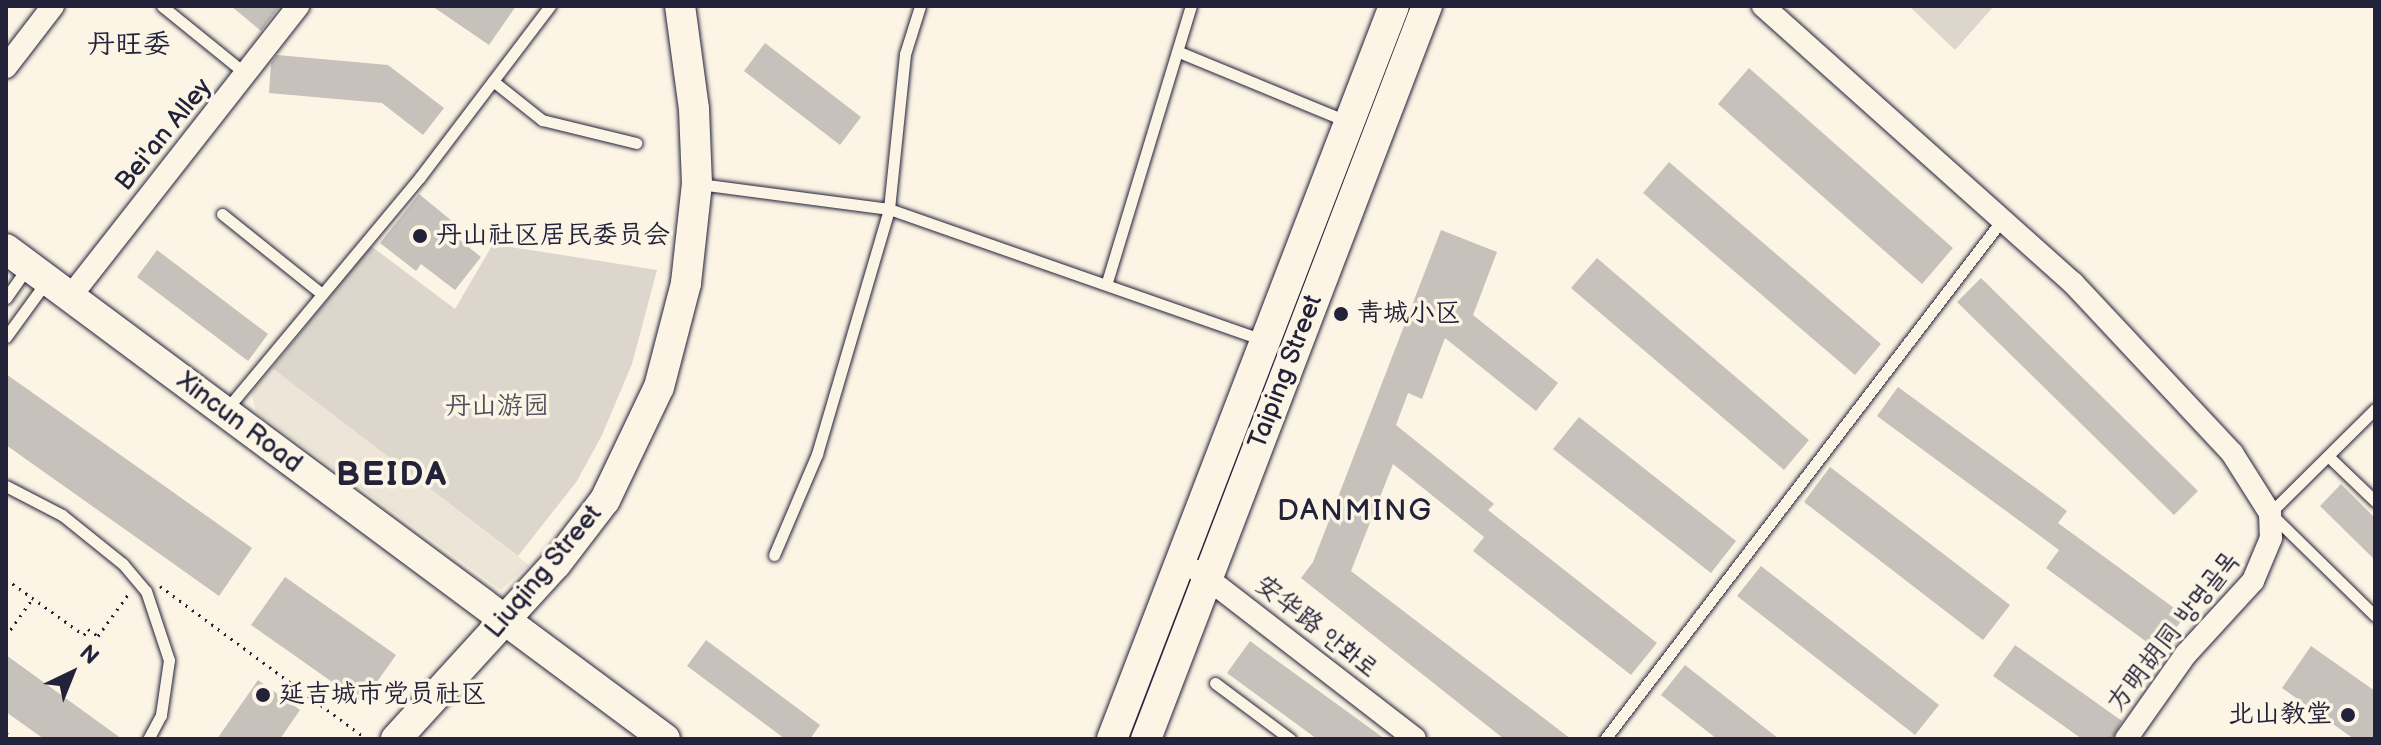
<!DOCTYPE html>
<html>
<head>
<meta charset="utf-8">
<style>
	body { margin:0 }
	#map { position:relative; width:2381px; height:745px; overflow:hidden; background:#fcf5e5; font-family:"Balsamiq Sans","LXGW WenKai TC","Poor Story",sans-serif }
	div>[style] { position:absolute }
	.built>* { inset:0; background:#ece5d8 }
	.green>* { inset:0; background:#dcd6cc }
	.building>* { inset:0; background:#c6c1bb }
	.path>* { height:3px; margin-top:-1.5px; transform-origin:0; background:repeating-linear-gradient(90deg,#22223b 0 2px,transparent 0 8px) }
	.roads { filter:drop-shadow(0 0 2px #22223b) drop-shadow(0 0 2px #22223b) }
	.lane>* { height:11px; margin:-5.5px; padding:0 5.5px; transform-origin:5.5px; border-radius:5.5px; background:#fcf5e5 }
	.street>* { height:22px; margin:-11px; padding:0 11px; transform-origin:11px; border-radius:11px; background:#fcf5e5 }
	.secondary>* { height:30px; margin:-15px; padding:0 15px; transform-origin:15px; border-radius:15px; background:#fcf5e5 }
	.dots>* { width:22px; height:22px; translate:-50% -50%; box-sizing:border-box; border:4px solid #fcf5e5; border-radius:50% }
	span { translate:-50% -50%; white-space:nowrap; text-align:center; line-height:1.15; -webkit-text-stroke:7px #fcf5e5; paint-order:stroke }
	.street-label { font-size:26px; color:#22223b }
	.poi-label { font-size:26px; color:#22223b }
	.left { translate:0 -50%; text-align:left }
	.right { translate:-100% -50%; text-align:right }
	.park-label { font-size:26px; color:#504f5f }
	.neighbourhood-label { font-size:28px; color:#22223b }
	.quarter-label { font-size:30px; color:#22223b; letter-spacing:2px }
	.district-label { font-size:34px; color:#22223b; font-weight:700; letter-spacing:2px }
	.frame { position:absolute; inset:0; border:8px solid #22223b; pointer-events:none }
	.north { position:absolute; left:32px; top:633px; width:80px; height:80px; -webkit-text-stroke:6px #fcf5e5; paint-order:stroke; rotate:43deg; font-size:22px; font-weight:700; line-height:32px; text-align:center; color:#22223b }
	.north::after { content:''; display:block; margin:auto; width:28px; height:36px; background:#22223b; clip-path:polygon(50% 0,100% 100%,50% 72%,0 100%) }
</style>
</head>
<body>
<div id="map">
	<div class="built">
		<i style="clip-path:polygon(272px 368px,529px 565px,501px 590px,256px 412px,251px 392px)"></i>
	</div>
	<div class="green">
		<i style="clip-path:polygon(1909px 6px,1994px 6px,1955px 50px)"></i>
		<i style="clip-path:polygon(493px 244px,657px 270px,632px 364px,602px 435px,577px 481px,518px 556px,272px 368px,371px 246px,455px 309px)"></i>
	</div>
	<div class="building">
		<i style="clip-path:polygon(231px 6px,280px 6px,261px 31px)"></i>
		<i style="clip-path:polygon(432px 6px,516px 6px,489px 45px)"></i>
		<i style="clip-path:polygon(765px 43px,861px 117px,840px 145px,744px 71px)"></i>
		<i style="clip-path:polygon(277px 55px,388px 65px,444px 108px,423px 135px,382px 103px,269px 93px,271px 63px)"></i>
		<i style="clip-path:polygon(1749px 68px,1953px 248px,1922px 284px,1718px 104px)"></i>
		<i style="clip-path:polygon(1669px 162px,1881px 344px,1855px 375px,1643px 193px)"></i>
		<i style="clip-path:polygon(419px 194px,452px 221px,446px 229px,481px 257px,455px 290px,421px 264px,416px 271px,380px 243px)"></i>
		<i style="clip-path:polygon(1441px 230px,1497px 252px,1473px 315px,1558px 383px,1536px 411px,1445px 338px,1422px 399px,1408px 393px,1396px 425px,1494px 504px,1488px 510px,1657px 643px,1631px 675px,1473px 551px,1484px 537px,1393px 464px,1351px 571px,1571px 739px,1504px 739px,1301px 578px,1313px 562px)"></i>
		<i style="clip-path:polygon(157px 250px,268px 334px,248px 361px,137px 277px)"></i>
		<i style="clip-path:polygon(1597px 258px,1809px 440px,1784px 470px,1571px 288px)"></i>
		<i style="clip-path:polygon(1981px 278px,2198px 491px,2174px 515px,1957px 302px)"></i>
		<i style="clip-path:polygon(6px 374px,252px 548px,219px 596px,6px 445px)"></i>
		<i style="clip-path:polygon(1898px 387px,2067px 511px,2058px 523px,2185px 616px,2159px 651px,2046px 568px,2059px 550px,1877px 416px)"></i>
		<i style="clip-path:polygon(1579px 417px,1736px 541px,1711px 573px,1553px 449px)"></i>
		<i style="clip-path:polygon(1830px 467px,2010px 605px,1983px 640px,1804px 502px)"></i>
		<i style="clip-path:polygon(2341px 484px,2375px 518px,2375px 560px,2320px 506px)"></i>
		<i style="clip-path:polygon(1761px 566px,1939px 705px,1915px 735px,1737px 596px)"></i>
		<i style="clip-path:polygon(285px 577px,396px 655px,362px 703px,251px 625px)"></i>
		<i style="clip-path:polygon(706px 640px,820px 725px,810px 739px,785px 739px,687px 666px)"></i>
		<i style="clip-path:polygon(1250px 641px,1385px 739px,1317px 739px,1227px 673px)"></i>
		<i style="clip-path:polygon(2015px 645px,2122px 721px,2112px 739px,2082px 739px,1993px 676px)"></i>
		<i style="clip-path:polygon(2311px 646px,2375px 691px,2375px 739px,2354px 739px,2282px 688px)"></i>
		<i style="clip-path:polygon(6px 655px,122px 739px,44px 739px,6px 712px)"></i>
		<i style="clip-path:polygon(1685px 665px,1779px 739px,1717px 739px,1661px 695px)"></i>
		<i style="clip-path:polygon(258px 680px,300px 710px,280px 739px,217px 739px)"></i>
	</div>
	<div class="path">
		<i style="left:6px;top:579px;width:96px;rotate:35.7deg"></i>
		<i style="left:84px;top:635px;width:7px;rotate:-56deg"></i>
		<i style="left:88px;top:629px;width:12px;rotate:35deg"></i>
		<i style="left:98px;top:636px;width:53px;rotate:-54.2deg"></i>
		<i style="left:160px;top:586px;width:252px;rotate:36.5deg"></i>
		<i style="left:6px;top:636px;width:47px;rotate:-54.6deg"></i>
		<i style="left:6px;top:733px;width:10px;rotate:37deg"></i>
	</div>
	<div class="roads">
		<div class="lane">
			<i style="left:162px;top:6px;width:108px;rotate:39deg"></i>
			<i style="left:1179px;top:52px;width:181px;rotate:22.4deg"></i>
			<i style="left:493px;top:81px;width:63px;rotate:38.5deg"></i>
			<i style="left:542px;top:120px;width:97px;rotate:13.7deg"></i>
			<i style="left:699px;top:184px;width:192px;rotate:7.5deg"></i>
			<i style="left:889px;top:209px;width:398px;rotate:19.3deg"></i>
			<i style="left:222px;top:214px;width:128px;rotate:38.7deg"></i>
			<i style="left:1107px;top:282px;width:288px;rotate:-73.1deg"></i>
			<i style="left:6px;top:298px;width:38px;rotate:-55deg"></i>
			<i style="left:6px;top:337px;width:68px;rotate:-54deg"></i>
			<i style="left:2375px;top:409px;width:148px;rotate:135.3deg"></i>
			<i style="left:2270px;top:513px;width:147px;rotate:44.4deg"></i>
			<i style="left:225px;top:411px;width:305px;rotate:-50.2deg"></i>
			<i style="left:420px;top:177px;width:215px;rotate:-52.8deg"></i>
			<i style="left:2328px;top:456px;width:65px;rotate:43.8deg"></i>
			<i style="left:6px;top:486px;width:63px;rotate:27.4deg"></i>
			<i style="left:62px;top:515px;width:78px;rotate:38.8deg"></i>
			<i style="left:123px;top:564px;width:35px;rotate:50deg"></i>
			<i style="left:146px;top:591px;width:73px;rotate:71.6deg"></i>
			<i style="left:169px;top:660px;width:56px;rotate:98.3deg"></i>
			<i style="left:161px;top:715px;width:27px;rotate:118deg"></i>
			<i style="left:774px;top:555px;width:110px;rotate:-66.9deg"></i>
			<i style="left:817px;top:454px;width:255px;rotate:-73.6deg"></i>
			<i style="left:889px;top:209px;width:156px;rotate:-84.1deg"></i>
			<i style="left:905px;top:54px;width:50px;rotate:-72.6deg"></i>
			<i style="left:1215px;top:683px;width:94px;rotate:36.7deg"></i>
			<i style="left:1605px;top:739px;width:653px;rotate:-52.59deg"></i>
		</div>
		<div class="street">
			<i style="left:1763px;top:6px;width:416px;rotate:41.8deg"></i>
			<i style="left:2073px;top:283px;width:233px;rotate:46.9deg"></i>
			<i style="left:2232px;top:453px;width:71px;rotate:57.7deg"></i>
			<i style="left:2270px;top:513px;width:25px;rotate:88deg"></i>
			<i style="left:2271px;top:538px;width:47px;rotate:112.7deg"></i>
			<i style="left:2253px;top:581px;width:99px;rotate:132.5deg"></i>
			<i style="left:2186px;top:654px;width:104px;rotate:125.2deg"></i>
			<i style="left:6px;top:67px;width:77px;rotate:-52.4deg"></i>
			<i style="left:70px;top:297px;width:370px;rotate:-51.9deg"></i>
			<i style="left:1198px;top:571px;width:274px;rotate:37.7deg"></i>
		</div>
		<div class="secondary">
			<i style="left:6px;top:249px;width:821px;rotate:36.63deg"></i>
			<i style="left:396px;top:739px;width:237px;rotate:-47.6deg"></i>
			<i style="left:556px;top:564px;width:81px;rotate:-52.6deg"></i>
			<i style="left:605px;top:500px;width:125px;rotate:-64.5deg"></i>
			<i style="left:659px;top:387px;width:107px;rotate:-75.4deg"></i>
			<i style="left:686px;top:283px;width:100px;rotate:-83.7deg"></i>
			<i style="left:697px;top:184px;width:75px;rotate:-92.3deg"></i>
			<i style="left:694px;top:109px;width:104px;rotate:-97.7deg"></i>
			<i style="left:1112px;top:739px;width:785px;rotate:-68.96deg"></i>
			<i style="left:1146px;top:739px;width:785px;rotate:-69.03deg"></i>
		</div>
	</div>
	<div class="dots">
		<i style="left:420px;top:236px;background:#22223b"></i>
		<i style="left:1341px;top:314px;background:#22223b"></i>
		<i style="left:263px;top:695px;background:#22223b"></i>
		<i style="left:2348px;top:715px;background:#22223b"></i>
	</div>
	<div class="street-label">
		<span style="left:164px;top:135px;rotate:-51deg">Bei'an Alley</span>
		<span style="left:1286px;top:372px;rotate:-69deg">Taiping Street</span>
		<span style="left:239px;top:423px;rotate:37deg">Xincun Road</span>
		<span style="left:544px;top:572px;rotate:-50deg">Liuqing Street</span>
		<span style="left:1316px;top:627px;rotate:38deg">安华路 안화로</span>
		<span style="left:2173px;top:632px;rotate:-52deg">方明胡同 방명골목</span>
	</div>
	<div class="poi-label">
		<span class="left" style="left:436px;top:236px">丹山社区居民委员会</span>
		<span class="left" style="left:1357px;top:314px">青城小区</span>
		<span class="left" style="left:279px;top:695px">延吉城市党员社区</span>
		<span class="right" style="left:2332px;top:715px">北山教堂</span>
	</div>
	<div class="park-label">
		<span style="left:497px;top:407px">丹山游园</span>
	</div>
	<div class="neighbourhood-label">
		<span style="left:129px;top:45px">丹旺委</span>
	</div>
	<div class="quarter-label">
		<span style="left:1355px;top:511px">DANMING</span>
	</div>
	<div class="district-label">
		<span style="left:392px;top:475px">BEIDA</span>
	</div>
	<div class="frame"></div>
	<div class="north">N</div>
</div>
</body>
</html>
